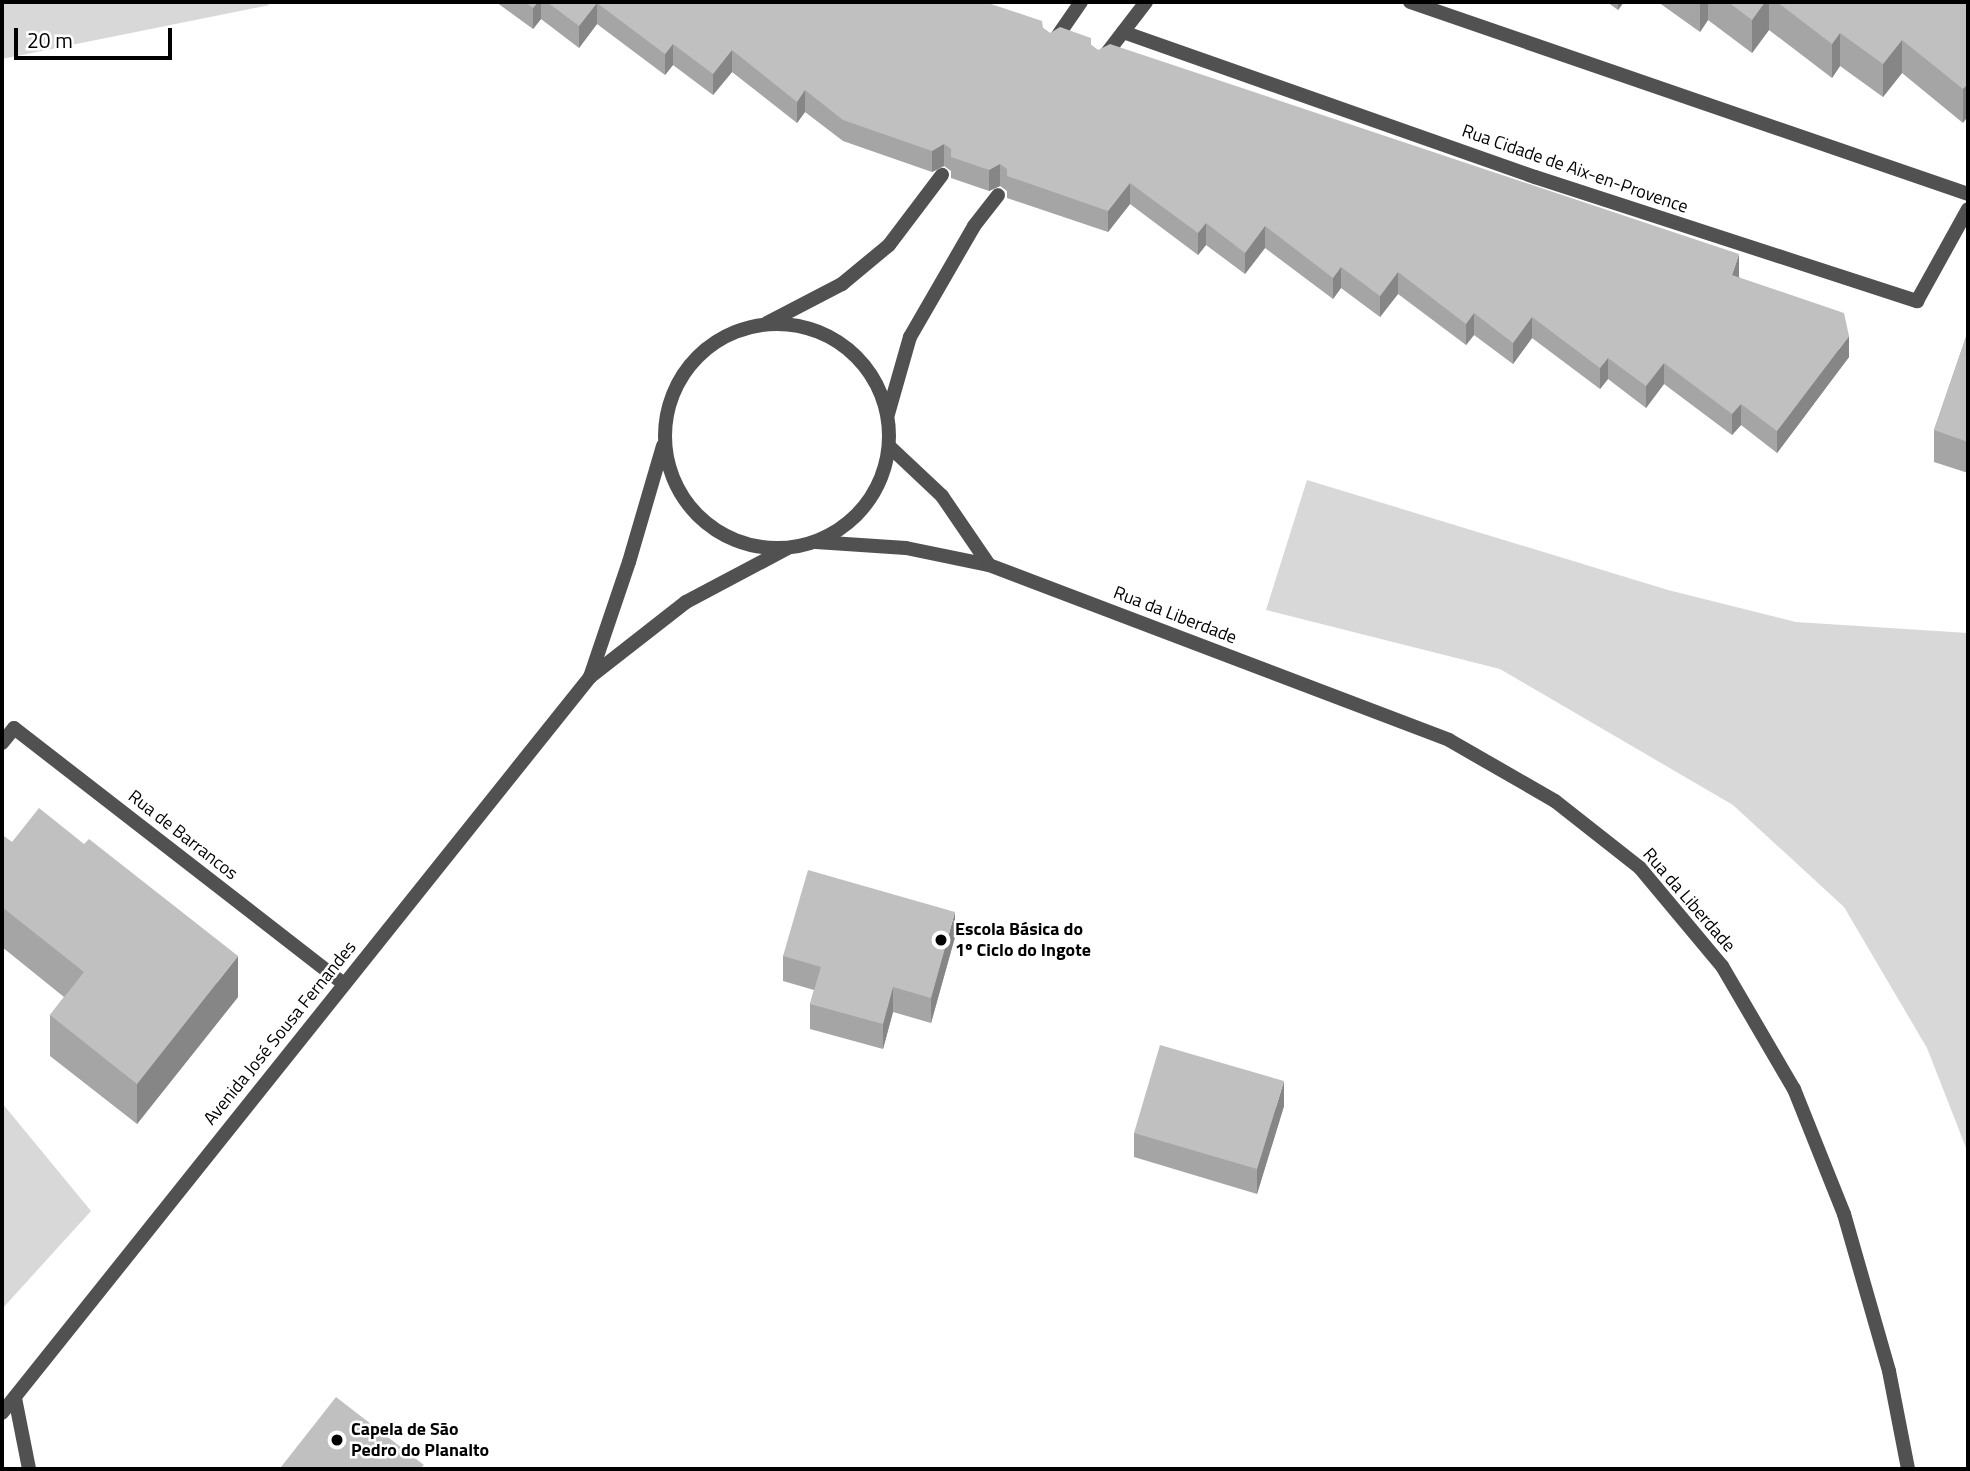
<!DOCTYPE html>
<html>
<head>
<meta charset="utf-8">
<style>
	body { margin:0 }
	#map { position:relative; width:1970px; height:1471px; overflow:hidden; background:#fff; font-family:"Titillium Web",sans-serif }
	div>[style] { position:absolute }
	.green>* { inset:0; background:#d8d8d8 }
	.minor>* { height:14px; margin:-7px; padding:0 7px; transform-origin:7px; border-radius:7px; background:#515151 }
	.tertiary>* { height:14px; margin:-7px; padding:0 7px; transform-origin:7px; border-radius:7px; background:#515151 }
	.tertiary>.ring { margin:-7px; padding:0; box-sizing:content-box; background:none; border:14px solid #515151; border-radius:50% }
	.wall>* { inset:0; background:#a5a5a5 }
	.shaded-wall>* { inset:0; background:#868686 }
	.building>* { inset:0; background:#c0c0c0 }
	.dots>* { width:19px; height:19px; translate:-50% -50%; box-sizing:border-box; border:4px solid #fff; border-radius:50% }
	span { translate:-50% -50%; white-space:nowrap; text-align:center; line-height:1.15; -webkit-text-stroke:5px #fff; paint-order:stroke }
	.street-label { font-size:18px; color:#000 }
	.poi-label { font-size:18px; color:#000; font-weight:700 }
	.left { translate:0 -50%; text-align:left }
	.frame { position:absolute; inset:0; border:4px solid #000; pointer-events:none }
	.scale { position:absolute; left:14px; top:28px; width:158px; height:32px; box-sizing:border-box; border:4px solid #000; border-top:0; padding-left:9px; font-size:21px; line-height:24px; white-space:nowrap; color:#000; -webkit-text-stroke:5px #fff; paint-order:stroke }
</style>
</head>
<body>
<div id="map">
	<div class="green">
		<i style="clip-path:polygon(2px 2px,261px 2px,270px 5px,2px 59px)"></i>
		<i style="clip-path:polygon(1307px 480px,1668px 590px,1796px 622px,1968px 633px,1968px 1153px,1927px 1048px,1844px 907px,1733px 805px,1500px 669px,1266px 610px)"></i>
		<i style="clip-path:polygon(2px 1103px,91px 1211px,2px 1309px)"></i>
	</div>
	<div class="minor">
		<i style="left:1410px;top:2px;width:590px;rotate:18.99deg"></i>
		<i style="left:1123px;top:32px;width:437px;rotate:19.4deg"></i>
		<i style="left:1535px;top:177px;width:402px;rotate:18deg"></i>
		<i style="left:1917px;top:301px;width:105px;rotate:-61deg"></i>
		<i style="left:2px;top:743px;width:19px;rotate:-51deg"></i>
		<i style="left:14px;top:728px;width:418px;rotate:37.8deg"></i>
		<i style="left:15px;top:1398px;width:72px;rotate:78.8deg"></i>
	</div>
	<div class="tertiary">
		<i style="left:1052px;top:44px;width:51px;rotate:-55.4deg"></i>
		<i style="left:1103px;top:58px;width:71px;rotate:-52.5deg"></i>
		<i style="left:767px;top:323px;width:85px;rotate:-27.5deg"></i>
		<i style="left:842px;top:284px;width:61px;rotate:-39.7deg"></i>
		<i style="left:889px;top:245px;width:88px;rotate:-52.9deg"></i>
		<i class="ring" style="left:665px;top:324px;width:210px;height:210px"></i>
		<i style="left:888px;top:414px;width:80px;rotate:-74.1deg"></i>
		<i style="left:910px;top:337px;width:128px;rotate:-60deg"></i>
		<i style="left:974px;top:226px;width:39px;rotate:-52deg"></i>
		<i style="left:890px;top:447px;width:71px;rotate:43.3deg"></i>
		<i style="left:942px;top:496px;width:83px;rotate:55.7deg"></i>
		<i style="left:816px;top:542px;width:90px;rotate:3.8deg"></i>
		<i style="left:906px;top:548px;width:85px;rotate:11.6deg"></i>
		<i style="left:989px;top:565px;width:492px;rotate:20.8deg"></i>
		<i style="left:1449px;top:740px;width:122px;rotate:29.9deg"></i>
		<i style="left:1555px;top:801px;width:108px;rotate:38.2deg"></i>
		<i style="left:1640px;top:868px;width:128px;rotate:50.1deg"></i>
		<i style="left:1722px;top:966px;width:143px;rotate:59.7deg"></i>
		<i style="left:1794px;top:1089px;width:135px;rotate:68.2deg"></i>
		<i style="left:1844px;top:1214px;width:163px;rotate:74deg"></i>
		<i style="left:1889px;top:1371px;width:100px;rotate:79deg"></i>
		<i style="left:590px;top:677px;width:121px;rotate:-71.3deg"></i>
		<i style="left:629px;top:562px;width:121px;rotate:-73.7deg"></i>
		<i style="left:2px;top:1413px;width:942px;rotate:-51.38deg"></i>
		<i style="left:590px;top:677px;width:122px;rotate:-38deg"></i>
		<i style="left:686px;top:602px;width:115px;rotate:-27.9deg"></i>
	</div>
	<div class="wall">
		<i style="clip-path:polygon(496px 2px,985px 2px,1043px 28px,1050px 33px,1091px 45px,1098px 50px,1739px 276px,1739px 277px,1849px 357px,1777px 453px,1741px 425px,1732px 435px,1664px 384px,1646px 408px,1608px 379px,1600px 389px,1532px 338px,1513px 364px,1474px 335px,1466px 345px,1398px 294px,1380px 317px,1341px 288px,1333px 299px,1265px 248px,1245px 274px,1206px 245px,1198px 255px,1130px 204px,1108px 232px,1007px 198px,1007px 191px,1000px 186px,989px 191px,951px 178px,951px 171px,944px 166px,932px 172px,843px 141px,805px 112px,797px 123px,732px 72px,713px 95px,673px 65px,665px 75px,597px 24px,579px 48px,541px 19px,533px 29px)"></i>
		<i style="clip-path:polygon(1607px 2px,1624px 2px,1618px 10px)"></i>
		<i style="clip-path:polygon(1658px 2px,1968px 2px,1963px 123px,1902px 73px,1883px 97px,1840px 66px,1832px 78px,1769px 30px,1752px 53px,1708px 20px,1700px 32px)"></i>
		<i style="clip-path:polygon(1968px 331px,1968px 473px,1934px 462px,1934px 430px)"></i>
		<i style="clip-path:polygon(2px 839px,12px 842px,238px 997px,137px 1124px,50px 1056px,50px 1015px,64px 997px,2px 947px)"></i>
		<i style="clip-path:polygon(955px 937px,931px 1023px,893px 1012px,883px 1049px,810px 1029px,810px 1004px,814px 990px,783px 981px,783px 956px)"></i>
		<i style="clip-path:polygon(1284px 1106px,1257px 1194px,1134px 1157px,1134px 1133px)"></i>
	</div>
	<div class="shaded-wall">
		<i style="clip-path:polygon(538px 2px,541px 2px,541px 19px,533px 29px,533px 8px)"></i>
		<i style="clip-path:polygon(1618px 2px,1624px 2px,1618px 10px)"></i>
		<i style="clip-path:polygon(1700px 2px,1708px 2px,1708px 20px,1700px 32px)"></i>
		<i style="clip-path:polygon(1765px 2px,1769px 2px,1769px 30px,1752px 53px,1752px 20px)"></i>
		<i style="clip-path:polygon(597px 3px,597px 24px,579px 48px,579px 26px)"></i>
		<i style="clip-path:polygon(1840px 33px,1840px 66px,1832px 78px,1832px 44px)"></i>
		<i style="clip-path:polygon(1902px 40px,1902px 73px,1883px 97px,1883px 64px)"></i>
		<i style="clip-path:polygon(673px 44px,673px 65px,665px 75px,665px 54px)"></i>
		<i style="clip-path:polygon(732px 50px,732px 72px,713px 95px,713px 74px)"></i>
		<i style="clip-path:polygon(1968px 83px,1968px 116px,1963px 123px,1963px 89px)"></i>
		<i style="clip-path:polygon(805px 90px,805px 112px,797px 123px,797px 102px)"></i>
		<i style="clip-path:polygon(944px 144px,944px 166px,932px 172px,932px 151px)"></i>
		<i style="clip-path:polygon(1000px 164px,1000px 186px,989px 191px,989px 170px)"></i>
		<i style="clip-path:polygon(1130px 183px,1130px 204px,1108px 232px,1108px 211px)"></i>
		<i style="clip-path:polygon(1206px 223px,1206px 245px,1198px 255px,1198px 233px)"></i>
		<i style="clip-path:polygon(1265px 226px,1265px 248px,1245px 274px,1245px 253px)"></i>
		<i style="clip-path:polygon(1739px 254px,1739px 276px,1732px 297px,1732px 275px)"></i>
		<i style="clip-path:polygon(1341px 267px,1341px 288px,1333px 299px,1333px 278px)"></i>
		<i style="clip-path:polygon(1398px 272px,1398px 294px,1380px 317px,1380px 296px)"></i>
		<i style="clip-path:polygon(1474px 313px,1474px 335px,1466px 345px,1466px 324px)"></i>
		<i style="clip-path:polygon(1532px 317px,1532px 338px,1513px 364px,1513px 343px)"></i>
		<i style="clip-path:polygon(1849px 336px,1849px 357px,1777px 453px,1777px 431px)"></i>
		<i style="clip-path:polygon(1608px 358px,1608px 379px,1600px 389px,1600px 368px)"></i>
		<i style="clip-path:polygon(1664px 363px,1664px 384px,1646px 408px,1646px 386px)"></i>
		<i style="clip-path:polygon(1741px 404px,1741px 425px,1732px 435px,1732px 414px)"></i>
		<i style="clip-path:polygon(955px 912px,955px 937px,931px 1023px,931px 998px)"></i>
		<i style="clip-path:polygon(238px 956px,238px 997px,137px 1124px,137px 1084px)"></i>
		<i style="clip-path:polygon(893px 987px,893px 1012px,883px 1049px,883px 1024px)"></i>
		<i style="clip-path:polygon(1284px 1081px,1284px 1106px,1257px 1194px,1257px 1169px)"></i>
	</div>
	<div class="building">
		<i style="clip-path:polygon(525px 2px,538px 2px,533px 8px)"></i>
		<i style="clip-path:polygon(547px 2px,985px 2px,1042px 21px,1043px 28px,1050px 33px,1060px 27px,1091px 38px,1091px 45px,1098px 50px,1110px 44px,1739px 254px,1732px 275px,1844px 313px,1849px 336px,1777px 431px,1741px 404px,1732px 414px,1664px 363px,1646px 386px,1608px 358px,1600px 368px,1532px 317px,1513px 343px,1474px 313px,1466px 324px,1398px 272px,1380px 296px,1341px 267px,1333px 278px,1265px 226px,1245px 253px,1206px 223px,1198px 233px,1130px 183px,1108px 211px,1007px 176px,1007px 169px,1000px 164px,989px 170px,951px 157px,951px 149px,944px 144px,932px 151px,843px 120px,805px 90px,797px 102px,732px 50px,713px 74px,673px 44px,665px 54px,597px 3px,579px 26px)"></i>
		<i style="clip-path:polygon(1728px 2px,1765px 2px,1752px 20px)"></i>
		<i style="clip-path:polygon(1777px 2px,1968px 2px,1968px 83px,1963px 89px,1902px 40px,1883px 64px,1840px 33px,1832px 44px)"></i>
		<i style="clip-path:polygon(1968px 331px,1968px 442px,1934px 430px)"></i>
		<i style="clip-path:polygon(39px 808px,84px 844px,89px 839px,238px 956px,137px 1084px,50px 1015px,84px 972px,2px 907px,2px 839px,4px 836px,12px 842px)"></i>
		<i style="clip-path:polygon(808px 870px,955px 912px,931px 998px,893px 987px,883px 1024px,810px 1004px,821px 967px,783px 956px)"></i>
		<i style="clip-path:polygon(1160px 1045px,1284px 1081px,1257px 1169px,1134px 1133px)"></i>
		<i style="clip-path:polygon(336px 1397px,424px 1465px,420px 1469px,285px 1469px,281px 1467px)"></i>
	</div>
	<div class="dots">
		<i style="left:941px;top:940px;background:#000"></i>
		<i style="left:337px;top:1440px;background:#000"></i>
	</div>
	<div class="street-label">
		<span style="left:1575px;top:169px;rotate:19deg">Rua Cidade de Aix-en-Provence</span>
		<span style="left:1175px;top:615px;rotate:21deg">Rua da Liberdade</span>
		<span style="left:183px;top:835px;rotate:38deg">Rua de Barrancos</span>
		<span style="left:1689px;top:900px;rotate:49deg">Rua da Liberdade</span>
		<span style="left:280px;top:1033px;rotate:-51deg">Avenida José Sousa Fernandes</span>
	</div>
	<div class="poi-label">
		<span class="left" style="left:955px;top:940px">Escola Básica do<br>1º Ciclo do Ingote</span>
		<span class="left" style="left:351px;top:1440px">Capela de São<br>Pedro do Planalto</span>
	</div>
	<div class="frame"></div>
	<div class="scale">20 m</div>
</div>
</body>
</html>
